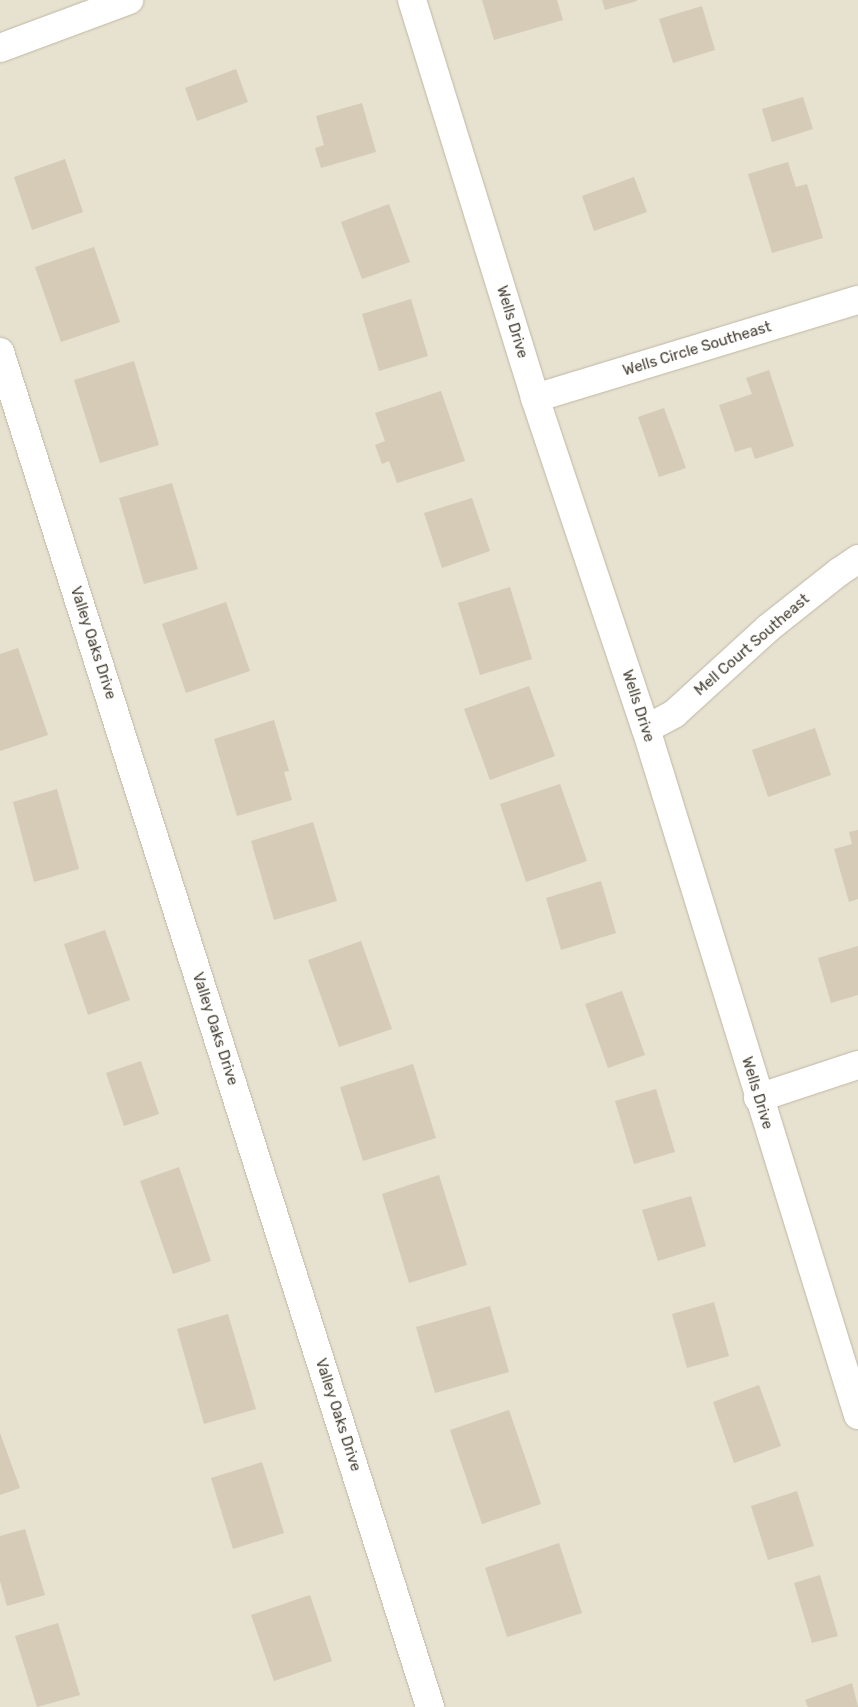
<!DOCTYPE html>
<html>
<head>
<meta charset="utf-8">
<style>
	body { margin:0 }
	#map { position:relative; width:858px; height:1707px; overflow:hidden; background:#f3efe2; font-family:Rubik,sans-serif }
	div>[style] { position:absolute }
	.residential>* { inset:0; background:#e7e1d0 }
	.building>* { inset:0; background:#d5cbb7 }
	.roads { filter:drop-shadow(0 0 1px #bfb7a4) drop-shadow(0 0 1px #bfb7a4) }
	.minor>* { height:28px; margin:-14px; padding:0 14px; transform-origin:14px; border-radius:14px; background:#fff }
	.tertiary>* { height:28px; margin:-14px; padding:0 14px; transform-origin:14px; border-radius:14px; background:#fff }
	span { translate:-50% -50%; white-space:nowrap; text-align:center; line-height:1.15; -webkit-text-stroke:4px #fff; paint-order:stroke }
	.street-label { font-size:15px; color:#453f32 }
</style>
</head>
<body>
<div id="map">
	<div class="residential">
		<i style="clip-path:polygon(0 0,858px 0,858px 1707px,0 1707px)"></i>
	</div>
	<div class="building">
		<i style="clip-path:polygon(482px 0,557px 0,563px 20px,494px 40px)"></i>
		<i style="clip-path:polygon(602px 0,637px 0,637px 1px,605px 10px)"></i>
		<i style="clip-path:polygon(702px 6px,715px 50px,673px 63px,659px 19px)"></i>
		<i style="clip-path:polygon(236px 69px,248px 102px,197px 121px,185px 88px)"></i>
		<i style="clip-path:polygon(803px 97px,813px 129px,772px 142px,762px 109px)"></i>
		<i style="clip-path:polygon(362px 103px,376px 152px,321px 168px,315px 148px,324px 145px,316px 116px)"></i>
		<i style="clip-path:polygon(65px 159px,83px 212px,32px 230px,14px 177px)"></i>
		<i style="clip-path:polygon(788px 162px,796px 187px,807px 184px,823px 238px,772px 253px,748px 174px)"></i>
		<i style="clip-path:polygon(634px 177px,647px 212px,594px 231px,582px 196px)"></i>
		<i style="clip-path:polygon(389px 204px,410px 262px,362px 279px,341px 222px)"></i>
		<i style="clip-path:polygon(94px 247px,120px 322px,61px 342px,35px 267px)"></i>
		<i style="clip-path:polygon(411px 299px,428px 356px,379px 371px,362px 314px)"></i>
		<i style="clip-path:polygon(134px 361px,159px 445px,100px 463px,74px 380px)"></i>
		<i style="clip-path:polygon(769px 370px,794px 446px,755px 459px,751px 447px,735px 452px,719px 405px,752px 394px,746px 378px)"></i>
		<i style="clip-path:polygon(441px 391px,465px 461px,397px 483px,389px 461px,382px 464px,375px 445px,385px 441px,375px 413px)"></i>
		<i style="clip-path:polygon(664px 408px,686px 468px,659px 477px,638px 417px)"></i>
		<i style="clip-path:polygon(172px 483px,198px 569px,144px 584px,119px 498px)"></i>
		<i style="clip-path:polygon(472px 498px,490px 551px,442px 568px,424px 513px)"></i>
		<i style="clip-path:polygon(510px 587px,532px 659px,480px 675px,458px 603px)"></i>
		<i style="clip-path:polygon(226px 602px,250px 671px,186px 693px,162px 624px)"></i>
		<i style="clip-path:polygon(18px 648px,48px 735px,0 751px,0 654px)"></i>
		<i style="clip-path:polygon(529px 686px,555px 756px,490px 780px,464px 709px)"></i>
		<i style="clip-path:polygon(274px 720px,289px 771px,284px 772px,292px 800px,237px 816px,214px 739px)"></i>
		<i style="clip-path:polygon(815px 728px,831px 775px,768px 797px,752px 750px)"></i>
		<i style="clip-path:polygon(560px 784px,587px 861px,526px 882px,500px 804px)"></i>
		<i style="clip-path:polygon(57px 789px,79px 869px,34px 882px,13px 802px)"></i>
		<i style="clip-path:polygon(313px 822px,337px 901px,274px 920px,251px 841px)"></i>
		<i style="clip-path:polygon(858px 830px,858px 899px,849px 902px,834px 849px,852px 844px,849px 832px)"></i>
		<i style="clip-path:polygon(601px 881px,616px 933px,561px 950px,546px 898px)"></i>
		<i style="clip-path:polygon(105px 930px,130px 1000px,88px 1015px,64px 944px)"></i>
		<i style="clip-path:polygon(361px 941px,392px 1029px,339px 1047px,308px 960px)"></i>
		<i style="clip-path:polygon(858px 946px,858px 995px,831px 1003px,818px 958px)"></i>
		<i style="clip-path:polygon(622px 991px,645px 1055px,608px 1068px,585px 1004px)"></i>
		<i style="clip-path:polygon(141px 1061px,159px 1114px,124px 1126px,106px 1073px)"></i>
		<i style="clip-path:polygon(413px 1064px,436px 1138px,363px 1161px,340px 1087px)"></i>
		<i style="clip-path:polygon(656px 1089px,675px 1152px,634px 1164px,615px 1101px)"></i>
		<i style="clip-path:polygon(179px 1167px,211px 1261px,173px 1274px,140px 1181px)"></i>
		<i style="clip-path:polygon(439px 1175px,467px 1265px,409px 1283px,382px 1194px)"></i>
		<i style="clip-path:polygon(691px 1196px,706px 1246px,658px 1261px,642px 1210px)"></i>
		<i style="clip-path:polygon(714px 1302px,729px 1356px,687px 1368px,672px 1314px)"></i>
		<i style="clip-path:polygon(490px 1306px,509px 1372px,435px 1393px,416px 1327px)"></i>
		<i style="clip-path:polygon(228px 1314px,256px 1409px,204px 1424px,177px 1329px)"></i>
		<i style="clip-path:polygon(759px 1385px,781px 1446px,734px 1463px,713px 1402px)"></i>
		<i style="clip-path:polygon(509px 1410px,541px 1504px,482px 1524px,450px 1430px)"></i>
		<i style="clip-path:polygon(0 1433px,20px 1488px,0 1495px)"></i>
		<i style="clip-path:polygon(262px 1462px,284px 1533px,233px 1549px,211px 1478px)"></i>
		<i style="clip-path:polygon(797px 1491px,814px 1546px,768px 1560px,751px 1506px)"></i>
		<i style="clip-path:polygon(25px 1529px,45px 1595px,7px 1606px,0 1581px,0 1536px)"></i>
		<i style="clip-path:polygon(559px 1543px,582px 1613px,507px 1637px,485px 1568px)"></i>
		<i style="clip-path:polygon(820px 1575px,838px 1636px,812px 1643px,794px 1583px)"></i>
		<i style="clip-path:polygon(310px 1595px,332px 1661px,274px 1681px,251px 1615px)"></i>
		<i style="clip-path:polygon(58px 1623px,80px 1695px,37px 1707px,15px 1636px)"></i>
		<i style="clip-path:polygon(852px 1683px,858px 1707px,808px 1707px,805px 1700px)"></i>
	</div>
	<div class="roads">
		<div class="minor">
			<i style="left:412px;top:0;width:417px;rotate:72.8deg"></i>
			<i style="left:535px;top:398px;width:349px;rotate:71.5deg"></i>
			<i style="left:646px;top:729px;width:718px;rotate:72.83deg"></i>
			<i style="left:0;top:352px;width:1422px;rotate:72.39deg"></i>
			<i style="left:535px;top:398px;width:338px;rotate:-16.9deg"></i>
			<i style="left:646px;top:729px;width:32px;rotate:-28deg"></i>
			<i style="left:674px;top:714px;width:126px;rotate:-42.4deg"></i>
			<i style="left:767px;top:629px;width:92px;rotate:-38.4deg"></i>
			<i style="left:839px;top:572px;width:23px;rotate:-34deg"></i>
			<i style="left:758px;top:1098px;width:105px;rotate:-18.3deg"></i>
		</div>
		<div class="tertiary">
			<i style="left:0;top:48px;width:138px;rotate:-20.4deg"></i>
		</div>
	</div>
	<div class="street-label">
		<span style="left:512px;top:322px;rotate:73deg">Wells Drive</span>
		<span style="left:697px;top:349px;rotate:-17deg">Wells Circle Southeast</span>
		<span style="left:93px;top:643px;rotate:72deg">Valley Oaks Drive</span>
		<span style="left:752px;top:645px;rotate:-41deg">Mell Court Southeast</span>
		<span style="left:638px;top:706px;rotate:72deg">Wells Drive</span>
		<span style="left:215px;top:1029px;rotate:72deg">Valley Oaks Drive</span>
		<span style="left:757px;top:1093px;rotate:73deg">Wells Drive</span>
		<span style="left:338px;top:1415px;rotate:72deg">Valley Oaks Drive</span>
	</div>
</div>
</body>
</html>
